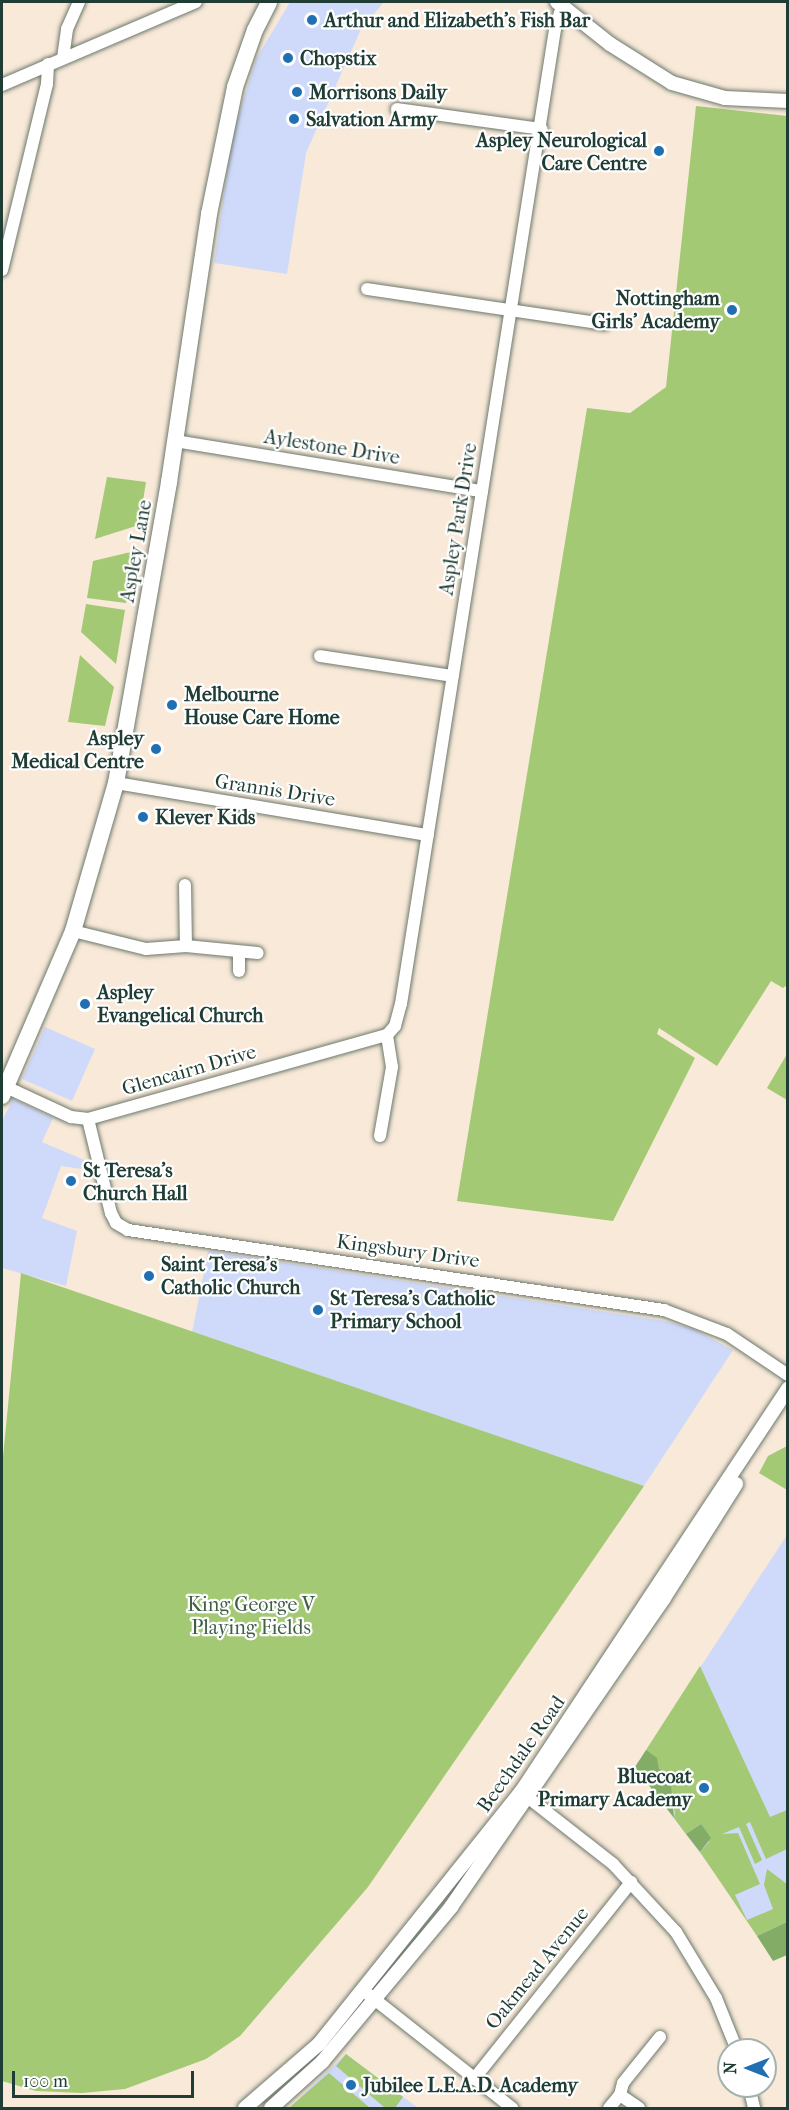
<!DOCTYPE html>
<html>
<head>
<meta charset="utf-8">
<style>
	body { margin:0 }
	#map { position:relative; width:789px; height:2110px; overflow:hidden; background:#f9e9d8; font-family:"IM FELL French Canon",serif }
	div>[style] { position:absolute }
	.built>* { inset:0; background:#cfdafa }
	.green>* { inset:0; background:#a4c974 }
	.forest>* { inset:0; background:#83ad66 }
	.roads { filter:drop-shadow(0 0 2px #6b796d) drop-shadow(0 0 2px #6b796d) }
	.minor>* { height:12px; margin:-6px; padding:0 6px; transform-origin:6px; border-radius:6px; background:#fff }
	.tertiary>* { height:14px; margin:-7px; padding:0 7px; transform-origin:7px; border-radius:7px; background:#fff }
	.secondary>* { height:16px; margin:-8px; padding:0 8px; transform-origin:8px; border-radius:8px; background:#fff }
	.dots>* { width:16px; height:16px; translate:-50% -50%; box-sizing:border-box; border:3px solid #fff; border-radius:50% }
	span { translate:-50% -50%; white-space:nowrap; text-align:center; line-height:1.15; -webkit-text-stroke:4.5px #fff; paint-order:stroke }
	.poi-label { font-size:20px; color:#1f3d34; font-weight:700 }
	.left { translate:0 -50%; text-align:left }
	.right { translate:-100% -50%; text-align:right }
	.street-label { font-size:20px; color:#1f3d34 }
	.park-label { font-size:20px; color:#406044 }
	.frame { position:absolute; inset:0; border:3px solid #1f3d34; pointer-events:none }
	.north { position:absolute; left:717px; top:2038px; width:60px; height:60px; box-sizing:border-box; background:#fff; border:2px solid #a5b1ae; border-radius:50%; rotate:270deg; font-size:16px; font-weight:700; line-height:24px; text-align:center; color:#1f3d34 }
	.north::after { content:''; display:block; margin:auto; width:21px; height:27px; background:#1f6fb2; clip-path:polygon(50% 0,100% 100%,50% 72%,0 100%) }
	.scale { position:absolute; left:12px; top:2071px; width:182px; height:27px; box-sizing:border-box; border:3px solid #1f3d34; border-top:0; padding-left:8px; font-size:18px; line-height:21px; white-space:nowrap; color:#1f3d34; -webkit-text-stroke:4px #fff; paint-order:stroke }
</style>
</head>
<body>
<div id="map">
	<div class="built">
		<i style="clip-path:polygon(290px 2px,384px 2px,361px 29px,306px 153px,287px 274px,214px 263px,232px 138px,256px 59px)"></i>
		<i style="clip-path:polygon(45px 1027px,95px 1049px,72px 1101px,22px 1079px)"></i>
		<i style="clip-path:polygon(13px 1099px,53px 1118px,42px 1142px,89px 1162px,89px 1170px,61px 1166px,42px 1218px,77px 1231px,66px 1286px,2px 1268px,2px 1121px)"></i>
		<i style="clip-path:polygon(208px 1251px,665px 1321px,693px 1329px,733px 1350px,644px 1486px,192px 1333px)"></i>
		<i style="clip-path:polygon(787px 1535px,787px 1941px,767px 1951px,722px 1882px,635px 1767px)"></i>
		<i style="clip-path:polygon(346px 2054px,418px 2108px,289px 2108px)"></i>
	</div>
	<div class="green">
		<i style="clip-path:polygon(696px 106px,787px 116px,787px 985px,783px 988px,771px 981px,717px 1066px,659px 1028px,657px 1034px,695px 1058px,613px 1221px,457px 1201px,587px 408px,630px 413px,666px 387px)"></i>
		<i style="clip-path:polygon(107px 477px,146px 482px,139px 525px,95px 539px)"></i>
		<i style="clip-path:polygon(135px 551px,126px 603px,87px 598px,93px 561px)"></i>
		<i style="clip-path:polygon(86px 604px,125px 610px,116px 664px,81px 632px)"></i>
		<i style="clip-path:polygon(80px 655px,114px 687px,105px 726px,68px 722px)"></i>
		<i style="clip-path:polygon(787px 1054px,787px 1100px,767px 1088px)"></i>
		<i style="clip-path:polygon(21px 1273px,644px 1486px,368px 1887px,240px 2036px,206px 2059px,125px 2089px,82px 2093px,36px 2091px,2px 2081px,2px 1467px)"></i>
		<i style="clip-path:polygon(787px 1446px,787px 1490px,759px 1473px,768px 1456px)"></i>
		<i style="clip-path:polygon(700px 1666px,770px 1817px,787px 1810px,787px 1849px,766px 1859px,750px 1822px,746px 1824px,762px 1860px,755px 1864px,739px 1827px,722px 1834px,738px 1833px,760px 1884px,735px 1895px,747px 1920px,773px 1909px,764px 1885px,767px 1869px,787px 1884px,787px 1922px,757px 1936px,700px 1852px,709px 1842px,701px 1824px,686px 1834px,674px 1818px,675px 1812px,659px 1769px,646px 1750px)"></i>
		<i style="clip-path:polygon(346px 2054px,403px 2097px,395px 2108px,385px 2108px,336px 2066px)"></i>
		<i style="clip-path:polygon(329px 2073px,370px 2108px,289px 2108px)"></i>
	</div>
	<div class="forest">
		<i style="clip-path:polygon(646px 1750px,657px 1758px,659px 1769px,670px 1774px,674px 1818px,635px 1767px)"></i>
		<i style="clip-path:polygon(701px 1824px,711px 1838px,700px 1852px,686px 1834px)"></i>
		<i style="clip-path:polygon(787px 1922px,787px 1955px,773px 1961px,757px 1936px)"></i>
	</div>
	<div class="roads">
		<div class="minor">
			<i style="left:63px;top:58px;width:29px;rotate:-82deg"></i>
			<i style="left:67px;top:29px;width:30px;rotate:-66deg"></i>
			<i style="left:2px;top:85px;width:211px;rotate:-23.2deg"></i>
			<i style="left:397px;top:109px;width:146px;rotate:7.9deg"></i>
			<i style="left:2px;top:270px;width:191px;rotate:-76.4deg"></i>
			<i style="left:47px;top:84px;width:20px;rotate:-87deg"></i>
			<i style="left:367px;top:289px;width:240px;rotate:8.4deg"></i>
			<i style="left:175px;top:441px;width:311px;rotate:9.3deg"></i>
			<i style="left:320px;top:656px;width:134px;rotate:8.6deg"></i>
			<i style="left:116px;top:783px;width:316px;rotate:9.5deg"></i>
			<i style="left:185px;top:885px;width:61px;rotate:89.1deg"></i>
			<i style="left:73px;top:931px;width:75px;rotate:13.9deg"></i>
			<i style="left:146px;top:949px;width:40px;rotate:-4.3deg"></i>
			<i style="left:186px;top:946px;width:72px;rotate:5.6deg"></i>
			<i style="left:239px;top:971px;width:19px;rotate:-90deg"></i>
			<i style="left:387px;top:1035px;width:12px;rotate:-48deg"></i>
			<i style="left:395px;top:1026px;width:23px;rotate:-75deg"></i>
			<i style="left:401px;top:1004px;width:987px;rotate:-81.02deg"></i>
			<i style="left:555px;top:29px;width:17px;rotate:-73deg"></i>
			<i style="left:560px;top:13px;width:7px;rotate:-34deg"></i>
			<i style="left:6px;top:1087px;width:72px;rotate:24.8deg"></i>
			<i style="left:71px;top:1117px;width:17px;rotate:7deg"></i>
			<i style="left:88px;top:1119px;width:311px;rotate:-15.7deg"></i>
			<i style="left:88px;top:1119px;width:97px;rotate:76.3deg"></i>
			<i style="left:111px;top:1213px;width:11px;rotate:63deg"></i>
			<i style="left:116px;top:1223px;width:14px;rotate:30deg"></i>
			<i style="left:128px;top:1230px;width:542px;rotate:8.49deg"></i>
			<i style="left:664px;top:1310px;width:67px;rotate:20.9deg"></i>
			<i style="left:727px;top:1334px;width:73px;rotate:33.9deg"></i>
			<i style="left:380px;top:1136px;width:70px;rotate:-80.1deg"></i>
			<i style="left:392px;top:1067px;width:32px;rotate:-99deg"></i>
			<i style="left:521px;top:1792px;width:117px;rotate:38deg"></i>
			<i style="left:613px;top:1864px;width:93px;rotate:47.2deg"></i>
			<i style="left:676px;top:1932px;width:77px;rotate:58.8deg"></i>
			<i style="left:716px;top:1998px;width:56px;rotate:68deg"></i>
			<i style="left:364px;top:1991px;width:189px;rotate:38.3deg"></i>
			<i style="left:474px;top:2079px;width:252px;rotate:-51.4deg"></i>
			<i style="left:749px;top:2086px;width:23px;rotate:77deg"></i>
			<i style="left:620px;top:2095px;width:23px;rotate:34deg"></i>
			<i style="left:609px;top:2108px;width:17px;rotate:-50deg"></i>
			<i style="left:620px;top:2095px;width:12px;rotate:-76deg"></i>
			<i style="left:623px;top:2083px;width:59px;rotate:-51.2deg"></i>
		</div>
		<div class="tertiary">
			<i style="left:557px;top:2px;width:68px;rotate:38.4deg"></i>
			<i style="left:610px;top:44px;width:73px;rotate:32.2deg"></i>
			<i style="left:672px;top:83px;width:55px;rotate:15.8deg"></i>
			<i style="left:725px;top:98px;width:63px;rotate:2.7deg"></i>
			<i style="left:245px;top:2108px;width:98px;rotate:-40.9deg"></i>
			<i style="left:319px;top:2044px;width:323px;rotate:-51.3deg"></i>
			<i style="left:521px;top:1792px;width:484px;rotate:-56.5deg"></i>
			<i style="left:271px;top:2108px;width:69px;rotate:-42deg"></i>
			<i style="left:322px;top:2062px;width:202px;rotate:-50.2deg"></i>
			<i style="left:451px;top:1907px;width:375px;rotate:-55.4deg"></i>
			<i style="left:664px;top:1598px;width:135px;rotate:-57.7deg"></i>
		</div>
		<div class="secondary">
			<i style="left:2px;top:1096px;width:180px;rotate:-66.7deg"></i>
			<i style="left:73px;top:931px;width:154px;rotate:-73.8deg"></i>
			<i style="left:116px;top:783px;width:306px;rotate:-80deg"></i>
			<i style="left:169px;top:482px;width:271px;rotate:-81.5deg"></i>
			<i style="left:209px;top:214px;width:130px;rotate:-78.4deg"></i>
			<i style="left:235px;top:87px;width:60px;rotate:-70.7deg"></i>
			<i style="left:255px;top:30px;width:31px;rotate:-63deg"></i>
		</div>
	</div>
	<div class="dots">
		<i style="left:312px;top:20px;background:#1f6fb2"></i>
		<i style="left:288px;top:58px;background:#1f6fb2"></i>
		<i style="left:297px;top:92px;background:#1f6fb2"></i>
		<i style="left:294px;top:119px;background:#1f6fb2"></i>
		<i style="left:659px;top:151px;background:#1f6fb2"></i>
		<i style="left:732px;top:310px;background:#1f6fb2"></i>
		<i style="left:172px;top:705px;background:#1f6fb2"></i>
		<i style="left:156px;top:749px;background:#1f6fb2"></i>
		<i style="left:143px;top:817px;background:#1f6fb2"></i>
		<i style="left:85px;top:1004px;background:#1f6fb2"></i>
		<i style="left:71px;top:1181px;background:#1f6fb2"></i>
		<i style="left:149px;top:1276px;background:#1f6fb2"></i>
		<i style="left:318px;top:1310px;background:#1f6fb2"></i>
		<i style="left:704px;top:1788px;background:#1f6fb2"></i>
		<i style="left:351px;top:2085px;background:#1f6fb2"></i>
	</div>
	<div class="poi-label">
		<span class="left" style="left:324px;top:20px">Arthur and Elizabeth's Fish Bar</span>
		<span class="left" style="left:300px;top:58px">Chopstix</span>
		<span class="left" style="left:309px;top:92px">Morrisons Daily</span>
		<span class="left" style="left:306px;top:119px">Salvation Army</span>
		<span class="right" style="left:647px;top:152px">Aspley Neurological<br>Care Centre</span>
		<span class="right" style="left:720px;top:310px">Nottingham<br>Girls' Academy</span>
		<span class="left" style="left:184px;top:706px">Melbourne<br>House Care Home</span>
		<span class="right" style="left:144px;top:750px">Aspley<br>Medical Centre</span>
		<span class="left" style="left:155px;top:817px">Klever Kids</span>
		<span class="left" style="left:97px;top:1004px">Aspley<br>Evangelical Church</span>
		<span class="left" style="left:83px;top:1182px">St Teresa's<br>Church Hall</span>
		<span class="left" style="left:161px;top:1276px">Saint Teresa's<br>Catholic Church</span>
		<span class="left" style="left:330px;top:1310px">St Teresa's Catholic<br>Primary School</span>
		<span class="right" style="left:692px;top:1788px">Bluecoat<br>Primary Academy</span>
		<span class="left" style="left:363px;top:2085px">Jubilee L.E.A.D. Academy</span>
	</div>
	<div class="street-label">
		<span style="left:332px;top:447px;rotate:9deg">Aylestone Drive</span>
		<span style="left:458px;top:519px;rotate:-81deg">Aspley Park Drive</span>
		<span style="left:136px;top:551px;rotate:-80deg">Aspley Lane</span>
		<span style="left:275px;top:790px;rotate:9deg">Grannis Drive</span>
		<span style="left:189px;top:1070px;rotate:-16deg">Glencairn Drive</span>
		<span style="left:408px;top:1251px;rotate:8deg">Kingsbury Drive</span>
		<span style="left:521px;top:1754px;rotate:-55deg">Beechdale Road</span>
		<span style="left:537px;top:1968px;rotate:-51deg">Oakmead Avenue</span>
	</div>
	<div class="park-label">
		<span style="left:251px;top:1616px">King George V<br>Playing Fields</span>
	</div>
	<div class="frame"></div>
	<div class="north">N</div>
	<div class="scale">100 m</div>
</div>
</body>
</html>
